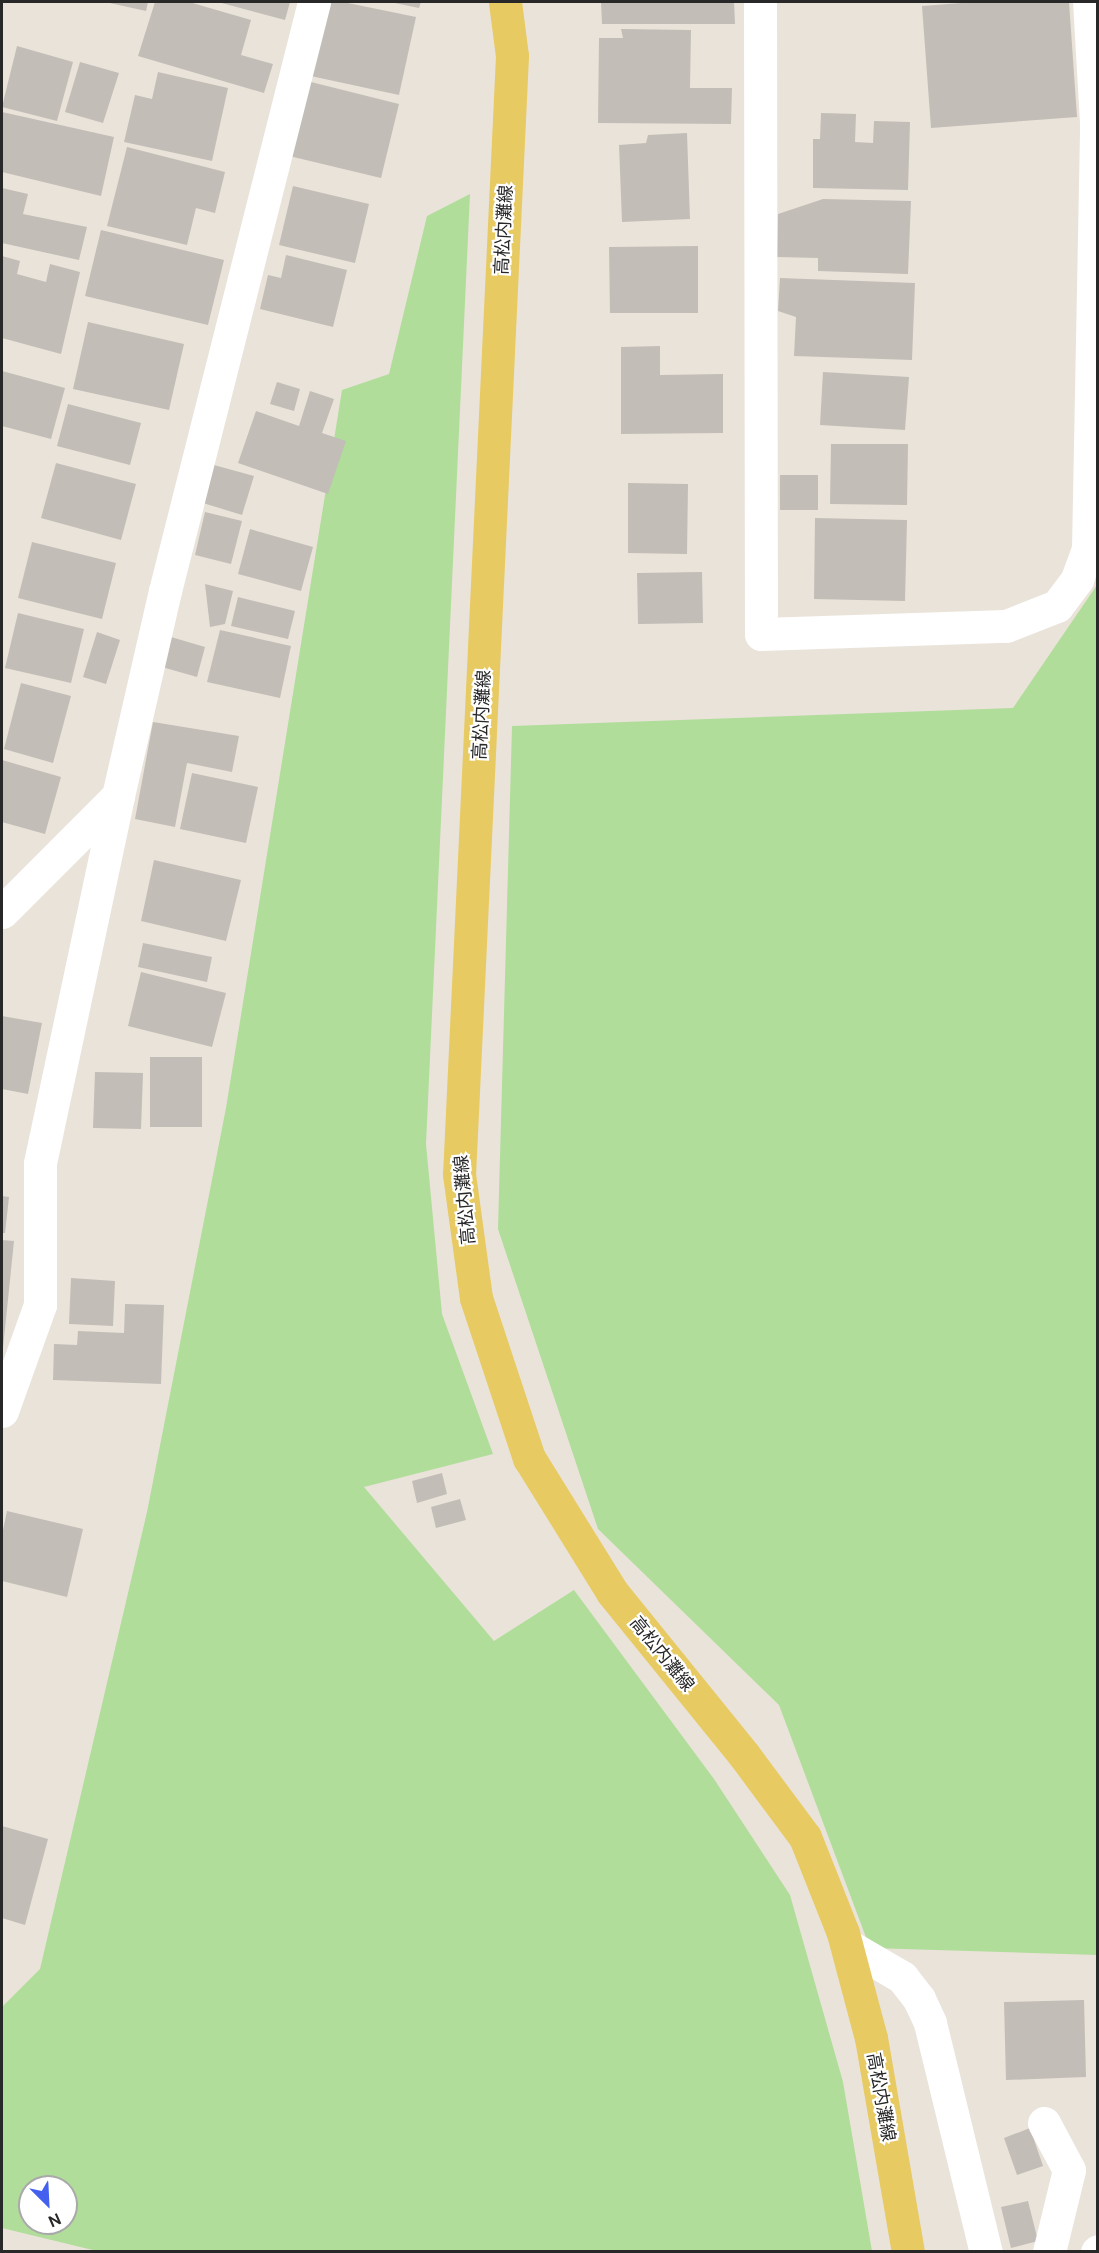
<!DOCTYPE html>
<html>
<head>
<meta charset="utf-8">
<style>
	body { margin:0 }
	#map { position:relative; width:1099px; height:2253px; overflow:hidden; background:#eae3da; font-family:"DM Sans","Noto Sans JP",sans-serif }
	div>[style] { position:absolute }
	.green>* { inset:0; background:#b0dd9a }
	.building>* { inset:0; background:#c2bdb7 }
	.minor>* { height:33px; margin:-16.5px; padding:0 16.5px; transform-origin:16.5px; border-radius:16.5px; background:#fff }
	.major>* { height:33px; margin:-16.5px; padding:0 16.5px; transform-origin:16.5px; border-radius:16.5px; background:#e7ca62 }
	span { translate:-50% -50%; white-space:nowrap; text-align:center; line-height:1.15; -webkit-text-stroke:4.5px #fff; paint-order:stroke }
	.street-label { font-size:18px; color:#282828 }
	.frame { position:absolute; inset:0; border:3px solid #282828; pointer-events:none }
	.north { position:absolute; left:18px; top:2175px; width:60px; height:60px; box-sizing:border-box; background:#fff; border:2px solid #a9a9a9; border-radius:50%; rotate:156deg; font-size:16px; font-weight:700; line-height:24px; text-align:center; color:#282828 }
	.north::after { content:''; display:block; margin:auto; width:21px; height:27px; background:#4361ee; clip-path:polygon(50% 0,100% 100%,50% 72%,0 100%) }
</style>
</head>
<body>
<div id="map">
	<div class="green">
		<i style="clip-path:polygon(evenodd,470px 194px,426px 1144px,442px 1314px,493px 1454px,364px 1487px,494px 1641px,574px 1590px,714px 1779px,790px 1895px,843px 2082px,872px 2251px,101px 2252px,2px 2228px,2px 2007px,40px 1969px,147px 1512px,226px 1108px,342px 390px,389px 374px,427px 216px,470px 194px,30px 2187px,66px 2187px,66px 2223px,30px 2223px,30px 2187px)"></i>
		<i style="clip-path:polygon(1097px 585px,1097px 1955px,870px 1948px,779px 1705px,598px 1529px,498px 1229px,512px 726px,1013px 708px)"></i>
	</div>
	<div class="building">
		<i style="clip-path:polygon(105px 2px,148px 2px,146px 11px)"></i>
		<i style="clip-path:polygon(155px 2px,189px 2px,251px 20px,241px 55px,273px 64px,264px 93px,138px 56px)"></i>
		<i style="clip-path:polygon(218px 2px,290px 2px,285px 20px)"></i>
		<i style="clip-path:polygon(321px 2px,343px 2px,416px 17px,399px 95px,306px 75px)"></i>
		<i style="clip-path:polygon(390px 2px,421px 2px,419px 8px)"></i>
		<i style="clip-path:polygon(601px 2px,734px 2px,735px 24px,602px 24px)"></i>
		<i style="clip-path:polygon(975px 2px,1069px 2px,1077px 117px,931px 128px,922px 6px)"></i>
		<i style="clip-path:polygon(621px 29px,691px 30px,690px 88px,732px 88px,731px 124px,598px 123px,599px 38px,623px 38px)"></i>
		<i style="clip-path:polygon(17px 46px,73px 62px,57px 121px,2px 107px)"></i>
		<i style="clip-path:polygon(80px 62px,119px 73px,103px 123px,65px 112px)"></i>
		<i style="clip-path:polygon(158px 72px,228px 88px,212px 161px,124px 142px,135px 95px,152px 99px)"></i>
		<i style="clip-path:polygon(303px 80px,399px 104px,381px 178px,285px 155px)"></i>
		<i style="clip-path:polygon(2px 112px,114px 137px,101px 196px,2px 172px)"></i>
		<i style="clip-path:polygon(821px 113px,856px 114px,855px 142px,873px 143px,874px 121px,910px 122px,908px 190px,813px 188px,813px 139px,820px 139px)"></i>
		<i style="clip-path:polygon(687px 133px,690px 219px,622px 222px,619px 145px,646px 143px,648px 135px)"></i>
		<i style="clip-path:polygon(127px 147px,225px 172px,215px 213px,196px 208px,187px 245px,107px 226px)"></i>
		<i style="clip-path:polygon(293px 186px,369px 204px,355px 263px,279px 245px)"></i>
		<i style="clip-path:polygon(2px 188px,28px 194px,23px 214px,87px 227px,79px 260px,2px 243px)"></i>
		<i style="clip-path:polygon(823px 199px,911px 201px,908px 274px,818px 271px,818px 258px,777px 257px,778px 214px)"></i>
		<i style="clip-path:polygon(101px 230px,224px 260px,208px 325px,85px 296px)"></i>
		<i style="clip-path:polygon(698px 246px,698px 313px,610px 313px,609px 247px)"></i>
		<i style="clip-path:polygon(286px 255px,347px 270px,333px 327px,260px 309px,268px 275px,281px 278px)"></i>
		<i style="clip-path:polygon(2px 256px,20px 261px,17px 274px,46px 282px,50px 264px,80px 272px,61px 354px,2px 338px)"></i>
		<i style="clip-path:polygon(780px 278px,915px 283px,912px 360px,794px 356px,796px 317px,778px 311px)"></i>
		<i style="clip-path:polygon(88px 322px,184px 344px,169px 410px,73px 389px)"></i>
		<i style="clip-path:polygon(660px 346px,660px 375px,723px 374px,723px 433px,621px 434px,621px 347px)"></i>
		<i style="clip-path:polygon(2px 371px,65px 388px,51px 439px,2px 426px)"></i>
		<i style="clip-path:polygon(823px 372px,909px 377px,905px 430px,820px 425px)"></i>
		<i style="clip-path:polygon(277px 382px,300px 389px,294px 411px,270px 404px)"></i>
		<i style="clip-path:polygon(310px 391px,334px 399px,322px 433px,346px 441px,328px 494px,238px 463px,256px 411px,299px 426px)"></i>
		<i style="clip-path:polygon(68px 404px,141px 423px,130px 465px,57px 446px)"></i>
		<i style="clip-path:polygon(831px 444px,908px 444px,907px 505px,830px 504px)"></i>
		<i style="clip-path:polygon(56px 463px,136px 484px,121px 540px,41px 518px)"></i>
		<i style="clip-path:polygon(214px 465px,254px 476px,242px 515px,203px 503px)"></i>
		<i style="clip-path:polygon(780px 475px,818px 475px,818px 510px,780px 510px)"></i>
		<i style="clip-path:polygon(628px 483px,688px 484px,687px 554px,628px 553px)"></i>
		<i style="clip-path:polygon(205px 512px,242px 521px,231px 564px,195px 555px)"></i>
		<i style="clip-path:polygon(815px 518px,907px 520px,905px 601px,814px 599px)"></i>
		<i style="clip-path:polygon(250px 529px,313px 547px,301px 591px,238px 574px)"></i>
		<i style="clip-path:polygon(32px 542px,116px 563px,102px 619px,18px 598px)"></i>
		<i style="clip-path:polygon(702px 572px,703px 623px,638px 624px,637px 573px)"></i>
		<i style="clip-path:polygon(205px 584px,233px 591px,225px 624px,210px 627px)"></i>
		<i style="clip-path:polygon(238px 597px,295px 611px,288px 639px,231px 626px)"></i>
		<i style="clip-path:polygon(18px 613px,84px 629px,71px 683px,5px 668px)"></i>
		<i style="clip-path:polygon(220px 630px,291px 646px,280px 698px,207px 682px)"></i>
		<i style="clip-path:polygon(97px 632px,120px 640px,106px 684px,83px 677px)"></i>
		<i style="clip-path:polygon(171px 637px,205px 647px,197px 677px,162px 667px)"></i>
		<i style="clip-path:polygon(21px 683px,71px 696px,53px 763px,4px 749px)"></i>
		<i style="clip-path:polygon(153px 722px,239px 736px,232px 772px,187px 763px,175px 827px,135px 819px)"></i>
		<i style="clip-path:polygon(2px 760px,61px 777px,45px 834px,2px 822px)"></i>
		<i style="clip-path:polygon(192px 773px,258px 787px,246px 843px,180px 829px)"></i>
		<i style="clip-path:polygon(154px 860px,241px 880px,226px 941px,141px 921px)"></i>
		<i style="clip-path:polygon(143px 943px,212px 957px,207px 982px,138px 967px)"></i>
		<i style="clip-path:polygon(141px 972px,226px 993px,212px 1047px,128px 1026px)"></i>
		<i style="clip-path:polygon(2px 1016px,42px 1023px,28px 1094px,2px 1089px)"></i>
		<i style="clip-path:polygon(150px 1057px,202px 1057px,202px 1127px,150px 1127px)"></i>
		<i style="clip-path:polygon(95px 1072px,143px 1073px,141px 1129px,93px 1128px)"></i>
		<i style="clip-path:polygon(2px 1196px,9px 1197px,5px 1233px,2px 1233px)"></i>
		<i style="clip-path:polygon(2px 1240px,14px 1241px,3px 1348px,2px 1348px)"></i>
		<i style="clip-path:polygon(71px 1278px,115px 1281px,113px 1326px,69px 1324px)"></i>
		<i style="clip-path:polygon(125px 1304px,164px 1305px,161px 1384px,53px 1380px,54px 1344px,77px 1345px,78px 1331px,124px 1333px)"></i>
		<i style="clip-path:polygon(442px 1473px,447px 1494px,417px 1503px,412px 1481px)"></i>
		<i style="clip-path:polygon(460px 1499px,466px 1520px,436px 1528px,431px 1507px)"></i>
		<i style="clip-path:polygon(7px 1511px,83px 1529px,67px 1597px,2px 1581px,2px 1535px)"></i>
		<i style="clip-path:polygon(2px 1826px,48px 1839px,25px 1925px,2px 1918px)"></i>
		<i style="clip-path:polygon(1084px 2000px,1086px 2077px,1006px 2080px,1004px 2002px)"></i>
		<i style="clip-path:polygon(1030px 2128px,1043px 2166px,1017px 2175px,1004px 2138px)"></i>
		<i style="clip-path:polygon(1028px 2201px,1038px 2241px,1011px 2248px,1001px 2207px)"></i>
	</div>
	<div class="minor">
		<i style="left:760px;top:2px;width:632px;rotate:89.91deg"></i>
		<i style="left:761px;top:634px;width:245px;rotate:-1.9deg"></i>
		<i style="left:1006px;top:626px;width:55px;rotate:-21.4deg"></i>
		<i style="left:1057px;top:606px;width:34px;rotate:-53deg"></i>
		<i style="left:1077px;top:579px;width:32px;rotate:-70deg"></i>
		<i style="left:1088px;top:549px;width:427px;rotate:-88.9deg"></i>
		<i style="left:1096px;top:122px;width:120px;rotate:-93.3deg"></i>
		<i style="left:2px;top:912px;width:164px;rotate:-45deg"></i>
		<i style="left:118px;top:796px;width:210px;rotate:-77.1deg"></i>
		<i style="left:165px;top:591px;width:608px;rotate:-75.8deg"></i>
		<i style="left:2px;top:1411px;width:113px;rotate:-70.3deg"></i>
		<i style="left:40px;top:1305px;width:142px;rotate:-90deg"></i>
		<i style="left:40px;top:1163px;width:375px;rotate:-78deg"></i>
		<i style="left:847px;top:1945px;width:64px;rotate:30.2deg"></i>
		<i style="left:902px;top:1977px;width:28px;rotate:52deg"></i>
		<i style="left:919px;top:1999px;width:26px;rotate:65deg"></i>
		<i style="left:930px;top:2023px;width:236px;rotate:76.3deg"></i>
		<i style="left:1044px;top:2123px;width:53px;rotate:62deg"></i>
		<i style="left:1069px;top:2170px;width:84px;rotate:103.7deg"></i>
		<i style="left:1097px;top:2252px;width:1px;rotate:-45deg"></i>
	</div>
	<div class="major">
		<i style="left:505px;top:2px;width:54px;rotate:82.6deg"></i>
		<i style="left:512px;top:56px;width:1119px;rotate:92.71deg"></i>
		<i style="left:459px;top:1174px;width:125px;rotate:82.2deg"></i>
		<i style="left:476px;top:1298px;width:169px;rotate:71.7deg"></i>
		<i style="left:529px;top:1458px;width:158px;rotate:58.2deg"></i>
		<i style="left:612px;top:1592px;width:210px;rotate:51deg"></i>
		<i style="left:744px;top:1755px;width:102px;rotate:53.4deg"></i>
		<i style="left:805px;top:1837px;width:103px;rotate:68.4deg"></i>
		<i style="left:843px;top:1933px;width:109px;rotate:75.1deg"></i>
		<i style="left:871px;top:2038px;width:217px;rotate:80.2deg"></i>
	</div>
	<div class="street-label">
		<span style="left:504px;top:230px;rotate:-87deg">高松内灘線</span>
		<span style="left:482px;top:715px;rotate:-87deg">高松内灘線</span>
		<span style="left:465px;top:1200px;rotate:-95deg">高松内灘線</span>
		<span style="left:662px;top:1654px;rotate:51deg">高松内灘線</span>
		<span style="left:881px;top:2097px;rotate:80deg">高松内灘線</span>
	</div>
	<div class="frame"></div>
	<div class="north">N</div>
</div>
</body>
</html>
